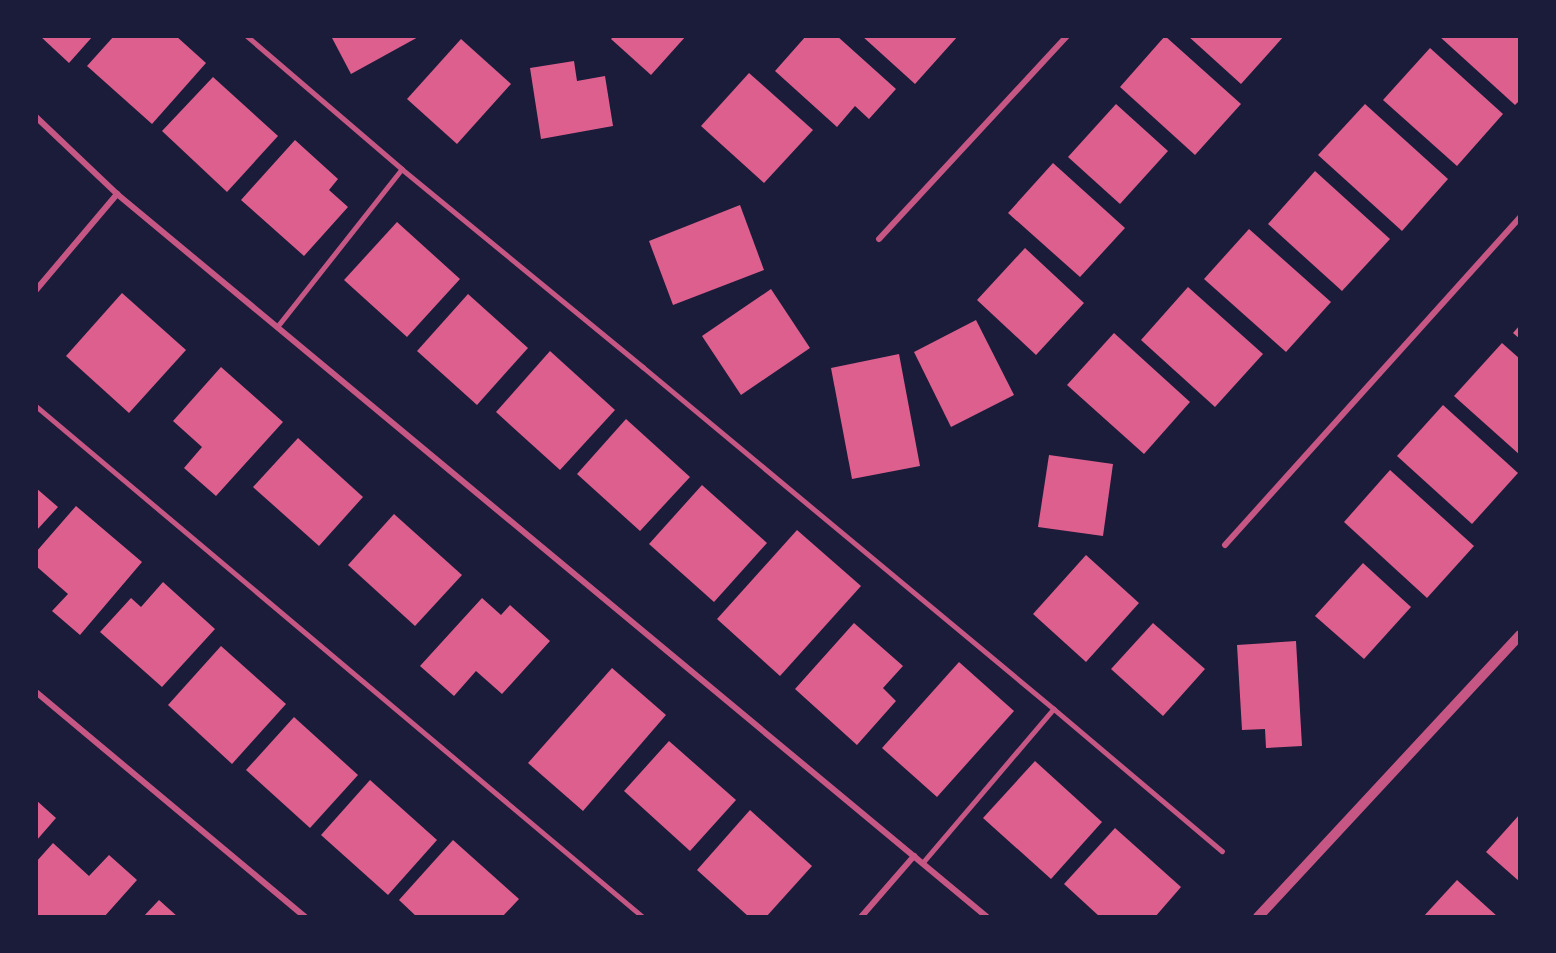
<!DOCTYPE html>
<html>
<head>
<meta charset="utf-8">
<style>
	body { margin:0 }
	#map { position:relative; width:1556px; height:953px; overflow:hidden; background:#1b1b3a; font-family:"Fira Sans",sans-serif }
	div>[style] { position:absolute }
	.building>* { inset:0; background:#dd5f8e }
	.service>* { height:4.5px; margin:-2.25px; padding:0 2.25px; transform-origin:2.25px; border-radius:2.25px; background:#c65784 }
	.minor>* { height:6px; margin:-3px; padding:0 3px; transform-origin:3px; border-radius:3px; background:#c65784 }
	.tertiary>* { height:10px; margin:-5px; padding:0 5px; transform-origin:5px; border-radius:5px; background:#c65784 }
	span { translate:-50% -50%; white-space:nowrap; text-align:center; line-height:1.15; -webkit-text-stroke:4.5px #1b1b3a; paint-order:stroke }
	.frame { position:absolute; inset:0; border:38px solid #1b1b3a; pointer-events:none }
</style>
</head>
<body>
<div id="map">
	<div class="building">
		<i style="clip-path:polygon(40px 36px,93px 36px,69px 63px)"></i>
		<i style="clip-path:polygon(114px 36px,176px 36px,206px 63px,152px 124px,87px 66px)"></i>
		<i style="clip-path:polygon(331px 36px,420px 36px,351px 74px)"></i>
		<i style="clip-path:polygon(614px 36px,686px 36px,651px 75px,611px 39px)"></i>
		<i style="clip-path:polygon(806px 36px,837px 36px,896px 89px,869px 119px,855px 106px,837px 127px,775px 71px)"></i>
		<i style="clip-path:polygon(862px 36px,958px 36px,915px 84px)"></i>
		<i style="clip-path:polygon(1165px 36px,1241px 104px,1195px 155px,1120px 87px)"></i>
		<i style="clip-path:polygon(1188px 36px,1284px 36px,1241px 84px)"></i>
		<i style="clip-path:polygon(1439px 36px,1520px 36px,1520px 100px,1515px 105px)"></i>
		<i style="clip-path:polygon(461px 39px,511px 84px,457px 144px,407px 99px)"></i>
		<i style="clip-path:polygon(1430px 48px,1503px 114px,1457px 166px,1383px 100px)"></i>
		<i style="clip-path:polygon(574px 61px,577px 81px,605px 76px,613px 126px,541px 139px,530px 68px)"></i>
		<i style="clip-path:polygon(749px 73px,813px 130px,764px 183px,701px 126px)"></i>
		<i style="clip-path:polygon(213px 77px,278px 136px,227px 192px,162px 131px)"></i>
		<i style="clip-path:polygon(1116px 104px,1168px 151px,1120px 204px,1068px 157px)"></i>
		<i style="clip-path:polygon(1365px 104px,1448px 179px,1402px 231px,1318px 155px)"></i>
		<i style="clip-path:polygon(295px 140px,338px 179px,329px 190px,348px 207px,304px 256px,241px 200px)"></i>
		<i style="clip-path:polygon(1053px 163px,1125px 228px,1080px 277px,1008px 213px)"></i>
		<i style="clip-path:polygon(1315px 171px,1390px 239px,1342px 291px,1268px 224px)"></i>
		<i style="clip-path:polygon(740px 205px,764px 270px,673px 305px,649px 241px)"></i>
		<i style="clip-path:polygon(397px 222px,460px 279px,407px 337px,344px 280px)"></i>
		<i style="clip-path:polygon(1249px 229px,1331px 302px,1286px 352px,1204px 279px)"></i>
		<i style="clip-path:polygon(1025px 248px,1084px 303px,1036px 355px,977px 300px)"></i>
		<i style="clip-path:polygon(1188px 287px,1263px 354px,1215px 407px,1141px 340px)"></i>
		<i style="clip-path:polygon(771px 289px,810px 348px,741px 395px,702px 336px)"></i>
		<i style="clip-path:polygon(122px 293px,186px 350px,129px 413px,66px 356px)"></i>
		<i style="clip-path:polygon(468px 294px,528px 348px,477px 405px,417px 351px)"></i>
		<i style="clip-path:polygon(976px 320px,1014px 395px,951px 427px,914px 352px)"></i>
		<i style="clip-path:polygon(1520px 325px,1520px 339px,1513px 333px)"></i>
		<i style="clip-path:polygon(1114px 333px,1190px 402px,1144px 454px,1067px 385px)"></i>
		<i style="clip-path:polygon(1502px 343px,1520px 359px,1520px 455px,1454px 396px)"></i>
		<i style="clip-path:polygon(550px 351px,615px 410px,560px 470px,496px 412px)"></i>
		<i style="clip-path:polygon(899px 354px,920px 466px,852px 479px,831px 368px)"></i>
		<i style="clip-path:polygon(221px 367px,283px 422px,216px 496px,184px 468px,202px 447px,173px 421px)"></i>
		<i style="clip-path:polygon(1443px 405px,1518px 473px,1472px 524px,1397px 456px)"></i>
		<i style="clip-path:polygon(626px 419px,690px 477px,640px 531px,577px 474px)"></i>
		<i style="clip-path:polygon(298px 438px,363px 497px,319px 546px,253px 487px)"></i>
		<i style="clip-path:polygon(1049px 455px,1113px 464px,1103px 536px,1038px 527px)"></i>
		<i style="clip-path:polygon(1390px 470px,1474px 546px,1427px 598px,1344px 522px)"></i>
		<i style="clip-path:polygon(702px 485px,767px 543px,714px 602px,649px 544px)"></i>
		<i style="clip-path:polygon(36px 488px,58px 507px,36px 531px)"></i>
		<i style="clip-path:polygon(76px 506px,142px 562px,80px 635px,52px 611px,68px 594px,36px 566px,36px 552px)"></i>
		<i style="clip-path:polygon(394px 514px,462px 575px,415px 626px,348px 565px)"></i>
		<i style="clip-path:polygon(797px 530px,861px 586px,780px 676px,717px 619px)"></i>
		<i style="clip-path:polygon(1086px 555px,1139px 603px,1086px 662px,1033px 614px)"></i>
		<i style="clip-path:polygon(1363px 563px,1411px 607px,1364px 659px,1315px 616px)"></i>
		<i style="clip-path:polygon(163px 582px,215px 629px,162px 687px,100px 632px,131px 598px,141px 607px)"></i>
		<i style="clip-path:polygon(482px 598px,501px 615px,510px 605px,550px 641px,502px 694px,476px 671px,454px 696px,420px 666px)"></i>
		<i style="clip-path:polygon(854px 623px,903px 666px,883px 688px,896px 701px,857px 745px,795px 689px)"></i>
		<i style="clip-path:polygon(1153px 623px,1205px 669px,1163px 716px,1111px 669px)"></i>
		<i style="clip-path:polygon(1296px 641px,1302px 746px,1266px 748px,1265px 729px,1242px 730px,1237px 645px)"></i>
		<i style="clip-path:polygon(221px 646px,286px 704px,232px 764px,168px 705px)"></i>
		<i style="clip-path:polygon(959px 662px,1014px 711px,937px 797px,882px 748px)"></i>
		<i style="clip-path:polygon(612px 668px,666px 715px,583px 811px,528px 763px)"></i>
		<i style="clip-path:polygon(294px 717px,358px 775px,310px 828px,246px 770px)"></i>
		<i style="clip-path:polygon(669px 741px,736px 800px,690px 851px,624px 791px)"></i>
		<i style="clip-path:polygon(1035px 761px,1102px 822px,1051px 879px,983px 818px)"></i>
		<i style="clip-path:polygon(370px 780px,437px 840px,388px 895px,321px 835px)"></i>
		<i style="clip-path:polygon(36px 800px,56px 818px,36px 841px)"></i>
		<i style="clip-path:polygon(750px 810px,812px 866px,766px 917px,749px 917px,697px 870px)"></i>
		<i style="clip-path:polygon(1520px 814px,1520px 882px,1486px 852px)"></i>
		<i style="clip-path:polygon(1115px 828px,1181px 887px,1155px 917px,1100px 917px,1064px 884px)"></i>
		<i style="clip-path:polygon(453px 840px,519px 899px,502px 917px,417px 917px,399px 900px)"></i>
		<i style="clip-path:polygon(53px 843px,89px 876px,109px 855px,137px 880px,104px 917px,39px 917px,36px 914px,36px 862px)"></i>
		<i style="clip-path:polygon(1457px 880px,1498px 917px,1423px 917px)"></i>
		<i style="clip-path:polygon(159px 900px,178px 917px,143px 917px)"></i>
	</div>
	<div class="service">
		<i style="left:247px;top:36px;width:204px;rotate:40.6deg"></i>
		<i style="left:277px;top:327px;width:201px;rotate:-51.7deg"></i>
		<i style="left:402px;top:169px;width:312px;rotate:39.4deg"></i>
		<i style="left:643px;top:367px;width:535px;rotate:39.76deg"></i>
		<i style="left:1054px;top:709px;width:202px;rotate:130.4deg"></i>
		<i style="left:36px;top:406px;width:793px;rotate:40.09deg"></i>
		<i style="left:1054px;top:709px;width:220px;rotate:40.2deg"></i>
	</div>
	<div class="minor">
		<i style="left:36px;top:117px;width:112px;rotate:43.5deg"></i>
		<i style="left:117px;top:194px;width:1131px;rotate:39.73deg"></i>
		<i style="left:879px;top:239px;width:277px;rotate:-47.2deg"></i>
		<i style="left:36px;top:290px;width:126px;rotate:-49.8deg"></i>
		<i style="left:1225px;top:545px;width:441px;rotate:-48deg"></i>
		<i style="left:36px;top:692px;width:351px;rotate:39.9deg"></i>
		<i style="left:861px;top:917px;width:81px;rotate:-49deg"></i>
	</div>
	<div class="tertiary">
		<i style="left:1258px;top:917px;width:385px;rotate:-47.1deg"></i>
	</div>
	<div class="frame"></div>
</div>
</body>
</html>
